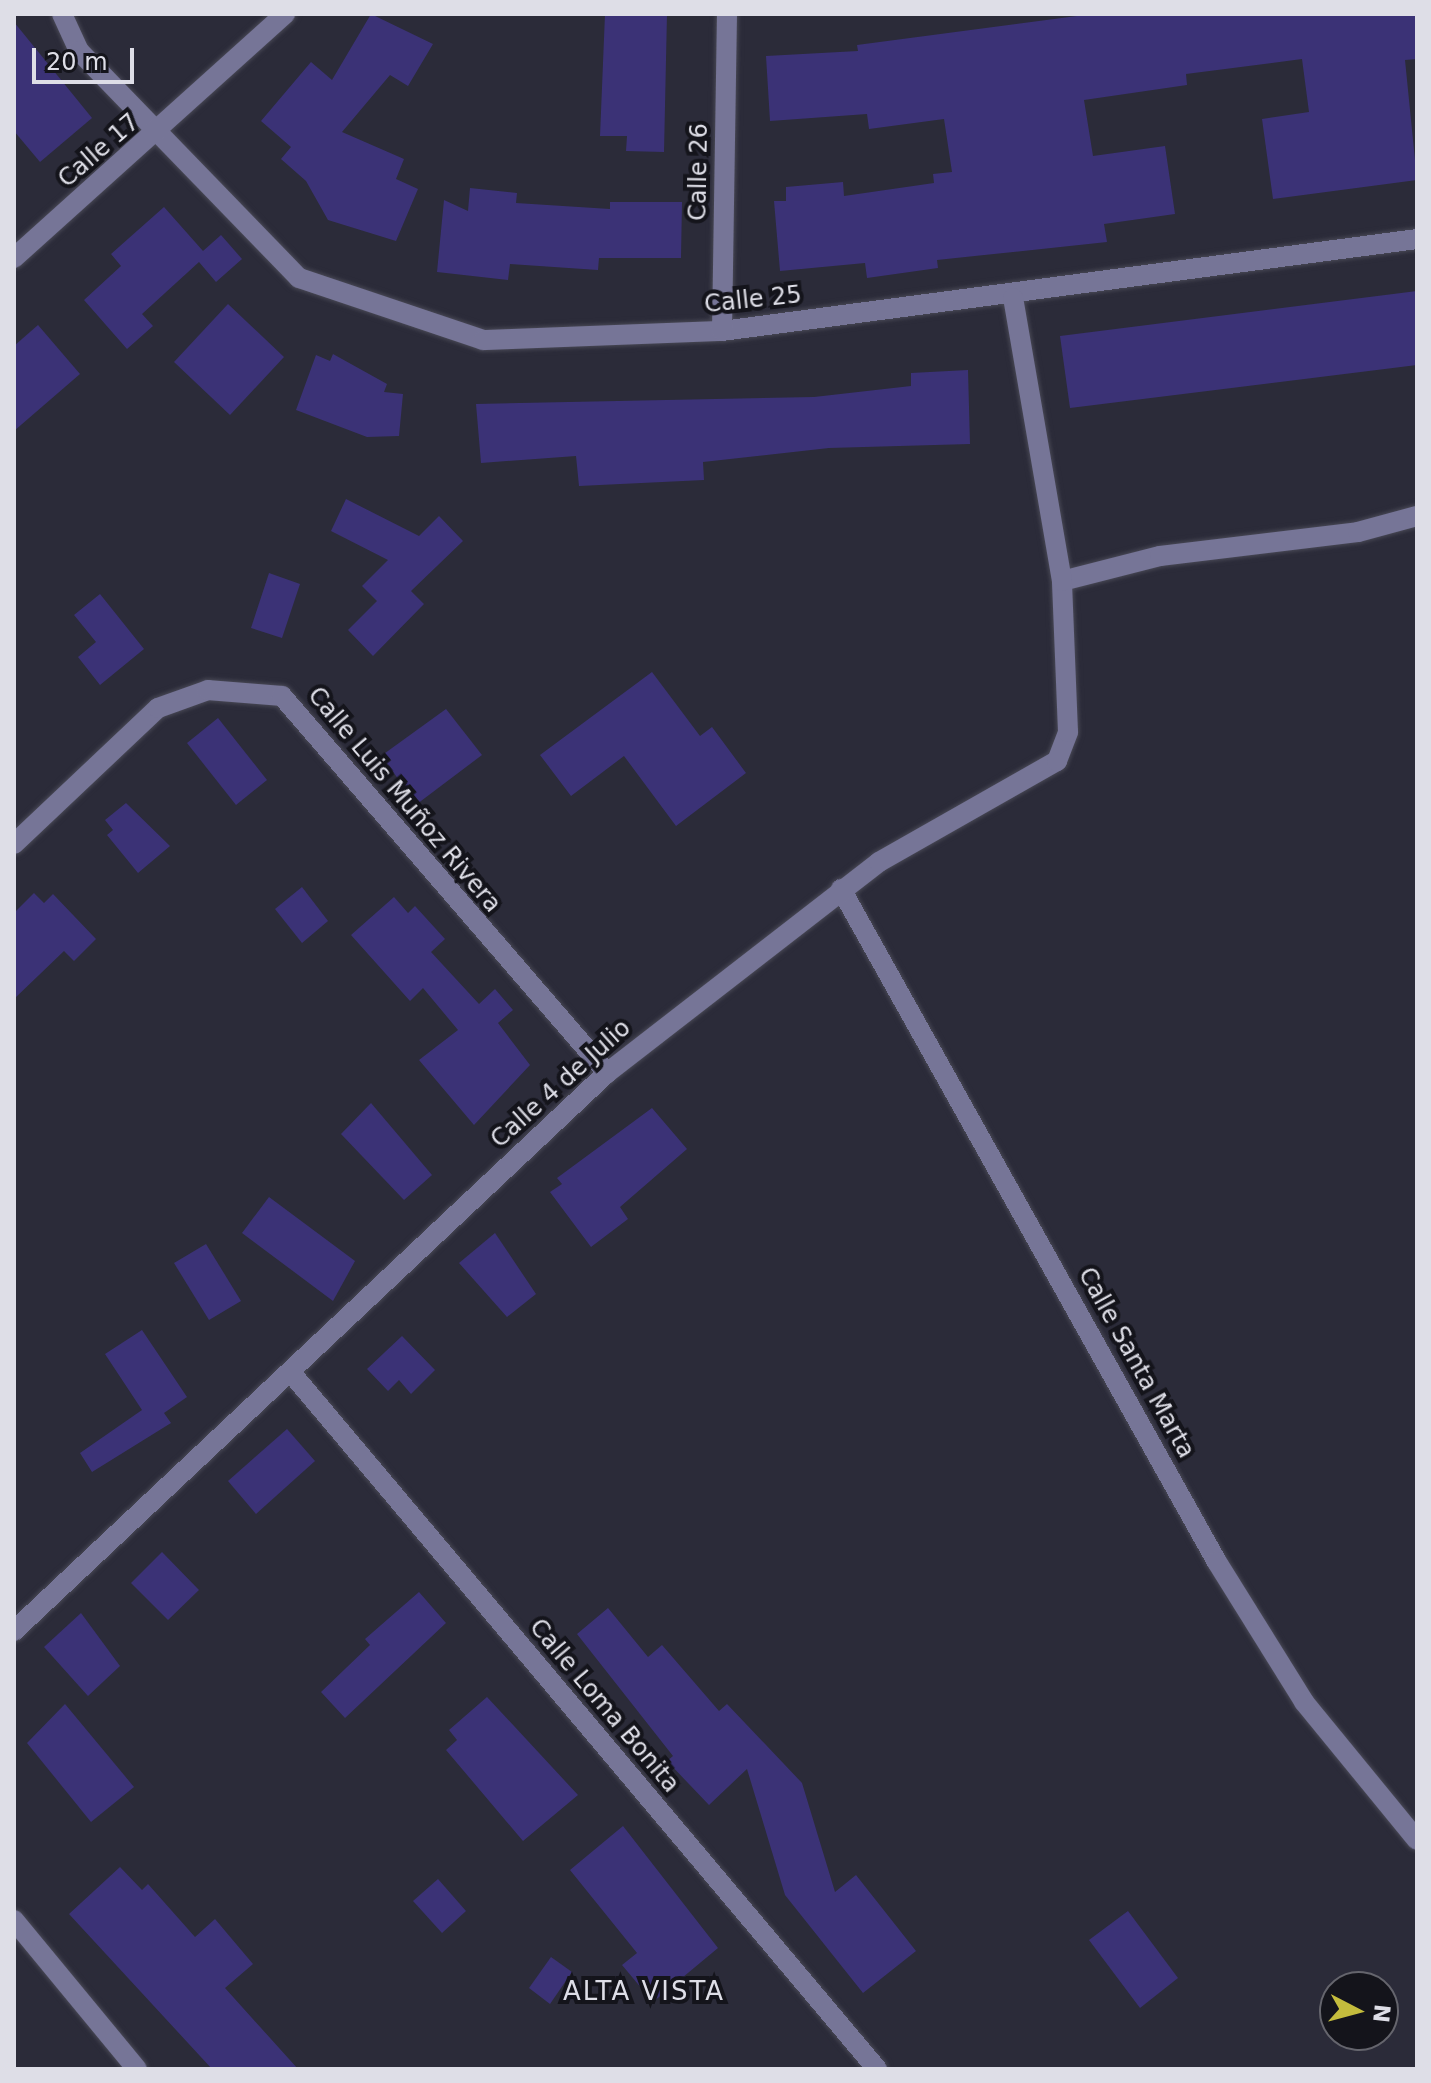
<!DOCTYPE html>
<html>
<head>
<meta charset="utf-8">
<style>
	body { margin:0 }
	#map { position:relative; width:1431px; height:2083px; overflow:hidden; background:#2b2b39; font-family:"DejaVu Sans",sans-serif }
	div>[style] { position:absolute }
	.building>* { inset:0; background:#3b3276 }
	.roads { filter:drop-shadow(0 0 2px #484855) drop-shadow(0 0 2px #484855) }
	.minor>* { height:20px; margin:-10px; padding:0 10px; transform-origin:10px; border-radius:10px; background:#767597 }
	span { translate:-50% -50%; white-space:nowrap; text-align:center; line-height:1.15; -webkit-text-stroke:8px #14141b; paint-order:stroke }
	.street-label { font-size:24px; color:#dedee7 }
	.neighbourhood-label { font-size:26px; color:#dedee7; letter-spacing:2px }
	.frame { position:absolute; inset:0; border:16px solid #dedee7; pointer-events:none }
	.north { position:absolute; left:1319px; top:1971px; width:80px; height:80px; box-sizing:border-box; background:#14141b; border:2px solid #65656d; border-radius:50%; rotate:96deg; font-size:22px; font-weight:700; line-height:32px; text-align:center; color:#dedee7 }
	.north::after { content:''; display:block; margin:auto; width:28px; height:36px; background:#c4bc3d; clip-path:polygon(50% 0,100% 100%,50% 72%,0 100%) }
	.scale { position:absolute; left:32px; top:48px; width:102px; height:36px; box-sizing:border-box; border:4px solid #dedee7; border-top:0; padding-left:10px; font-size:24px; line-height:28px; white-space:nowrap; color:#dedee7; -webkit-text-stroke:6px #14141b; paint-order:stroke }
</style>
</head>
<body>
<div id="map">
	<div class="building">
		<i style="clip-path:polygon(371px 14px,433px 44px,408px 86px,390px 75px,342px 132px,404px 159px,396px 179px,418px 189px,396px 241px,328px 220px,306px 181px,281px 159px,291px 147px,261px 121px,311px 62px,332px 80px)"></i>
		<i style="clip-path:polygon(605px 14px,667px 14px,664px 152px,626px 151px,627px 136px,600px 136px)"></i>
		<i style="clip-path:polygon(1092px 14px,1417px 14px,1417px 59px,1405px 60px,1417px 180px,1273px 199px,1262px 119px,1309px 112px,1302px 59px,1186px 74px,1187px 85px,1084px 100px,1093px 156px,1165px 146px,1175px 214px,1104px 224px,1107px 242px,937px 260px,938px 268px,867px 278px,865px 263px,780px 271px,774px 201px,786px 201px,786px 187px,843px 182px,844px 196px,934px 183px,933px 174px,952px 172px,944px 119px,869px 129px,867px 114px,770px 121px,766px 56px,858px 51px,857px 45px)"></i>
		<i style="clip-path:polygon(14px 22px,92px 118px,40px 162px,14px 131px)"></i>
		<i style="clip-path:polygon(470px 188px,517px 193px,516px 203px,610px 209px,610px 202px,682px 202px,681px 258px,599px 258px,598px 270px,510px 264px,508px 280px,437px 272px,444px 200px,468px 211px)"></i>
		<i style="clip-path:polygon(164px 207px,203px 251px,221px 235px,242px 259px,216px 282px,199px 262px,142px 314px,153px 326px,127px 349px,84px 300px,121px 266px,111px 254px)"></i>
		<i style="clip-path:polygon(1417px 291px,1417px 365px,1070px 408px,1060px 336px)"></i>
		<i style="clip-path:polygon(228px 304px,284px 357px,230px 415px,174px 362px)"></i>
		<i style="clip-path:polygon(38px 325px,80px 374px,14px 431px,14px 346px)"></i>
		<i style="clip-path:polygon(333px 354px,387px 384px,384px 392px,403px 394px,399px 436px,367px 437px,296px 410px,316px 355px,330px 361px)"></i>
		<i style="clip-path:polygon(968px 370px,970px 444px,829px 448px,703px 462px,704px 480px,579px 486px,576px 456px,481px 463px,476px 404px,814px 397px,911px 386px,911px 373px)"></i>
		<i style="clip-path:polygon(346px 499px,419px 536px,439px 516px,463px 541px,411px 591px,424px 604px,373px 656px,348px 630px,377px 601px,362px 586px,388px 560px,331px 531px)"></i>
		<i style="clip-path:polygon(269px 573px,300px 584px,282px 638px,251px 628px)"></i>
		<i style="clip-path:polygon(100px 594px,144px 649px,100px 685px,78px 657px,96px 642px,74px 615px)"></i>
		<i style="clip-path:polygon(652px 672px,700px 736px,712px 727px,746px 773px,676px 826px,624px 756px,571px 796px,540px 755px)"></i>
		<i style="clip-path:polygon(446px 709px,482px 755px,417px 804px,381px 756px)"></i>
		<i style="clip-path:polygon(218px 718px,267px 780px,236px 805px,187px 743px)"></i>
		<i style="clip-path:polygon(126px 803px,170px 846px,138px 873px,107px 835px,113px 830px,105px 820px)"></i>
		<i style="clip-path:polygon(302px 887px,328px 921px,302px 943px,275px 909px)"></i>
		<i style="clip-path:polygon(34px 893px,44px 903px,53px 894px,96px 939px,74px 961px,64px 951px,14px 999px,14px 913px)"></i>
		<i style="clip-path:polygon(394px 897px,408px 913px,415px 906px,445px 939px,431px 952px,479px 1004px,495px 989px,513px 1010px,498px 1023px,530px 1065px,474px 1125px,419px 1060px,458px 1030px,423px 988px,410px 1001px,351px 935px)"></i>
		<i style="clip-path:polygon(371px 1103px,432px 1175px,404px 1200px,341px 1134px)"></i>
		<i style="clip-path:polygon(652px 1108px,687px 1149px,620px 1207px,628px 1219px,591px 1247px,550px 1192px,562px 1184px,557px 1178px)"></i>
		<i style="clip-path:polygon(269px 1197px,355px 1261px,333px 1301px,242px 1233px)"></i>
		<i style="clip-path:polygon(495px 1233px,536px 1294px,507px 1317px,459px 1263px)"></i>
		<i style="clip-path:polygon(206px 1244px,241px 1301px,209px 1320px,174px 1263px)"></i>
		<i style="clip-path:polygon(142px 1330px,187px 1397px,164px 1413px,171px 1423px,92px 1472px,80px 1453px,142px 1410px,105px 1354px)"></i>
		<i style="clip-path:polygon(402px 1336px,435px 1370px,411px 1394px,399px 1380px,388px 1391px,367px 1369px)"></i>
		<i style="clip-path:polygon(287px 1429px,315px 1461px,256px 1514px,228px 1481px)"></i>
		<i style="clip-path:polygon(162px 1552px,199px 1590px,168px 1620px,131px 1583px)"></i>
		<i style="clip-path:polygon(419px 1592px,446px 1623px,345px 1718px,321px 1692px,370px 1645px,365px 1639px)"></i>
		<i style="clip-path:polygon(608px 1608px,648px 1657px,662px 1645px,719px 1711px,727px 1704px,802px 1783px,835px 1892px,856px 1875px,916px 1951px,863px 1993px,785px 1895px,747px 1769px,709px 1805px,667px 1761px,673px 1756px,577px 1634px)"></i>
		<i style="clip-path:polygon(81px 1613px,120px 1666px,88px 1696px,44px 1647px)"></i>
		<i style="clip-path:polygon(487px 1697px,578px 1795px,523px 1841px,446px 1750px,457px 1740px,449px 1730px)"></i>
		<i style="clip-path:polygon(65px 1704px,134px 1787px,91px 1822px,27px 1743px)"></i>
		<i style="clip-path:polygon(623px 1826px,718px 1948px,653px 2002px,622px 1965px,637px 1953px,570px 1870px)"></i>
		<i style="clip-path:polygon(120px 1867px,142px 1890px,148px 1884px,195px 1937px,215px 1919px,253px 1964px,225px 1988px,298px 2069px,212px 2069px,69px 1914px)"></i>
		<i style="clip-path:polygon(438px 1879px,466px 1911px,442px 1933px,413px 1901px)"></i>
		<i style="clip-path:polygon(1128px 1911px,1178px 1978px,1140px 2008px,1089px 1940px)"></i>
		<i style="clip-path:polygon(551px 1957px,572px 1972px,550px 2004px,529px 1988px)"></i>
	</div>
	<div class="roads">
		<div class="minor">
			<i style="left:62px;top:14px;width:41px;rotate:65.3deg"></i>
			<i style="left:79px;top:51px;width:316px;rotate:45.9deg"></i>
			<i style="left:299px;top:278px;width:194px;rotate:18.6deg"></i>
			<i style="left:483px;top:340px;width:239px;rotate:-2.2deg"></i>
			<i style="left:722px;top:331px;width:701px;rotate:-7.54deg"></i>
			<i style="left:14px;top:258px;width:365px;rotate:-42deg"></i>
			<i style="left:722px;top:331px;width:317px;rotate:-89.1deg"></i>
			<i style="left:1062px;top:581px;width:101px;rotate:-14.3deg"></i>
			<i style="left:1160px;top:556px;width:199px;rotate:-6.9deg"></i>
			<i style="left:1358px;top:532px;width:61px;rotate:-15.2deg"></i>
			<i style="left:14px;top:844px;width:198px;rotate:-43.4deg"></i>
			<i style="left:158px;top:708px;width:53px;rotate:-19.8deg"></i>
			<i style="left:208px;top:690px;width:74px;rotate:4.6deg"></i>
			<i style="left:282px;top:696px;width:498px;rotate:49.2deg"></i>
			<i style="left:841px;top:889px;width:771px;rotate:60.81deg"></i>
			<i style="left:1217px;top:1562px;width:165px;rotate:58.1deg"></i>
			<i style="left:1304px;top:1702px;width:178px;rotate:50.7deg"></i>
			<i style="left:293px;top:1375px;width:907px;rotate:49.92deg"></i>
			<i style="left:14px;top:1631px;width:814px;rotate:-43.26deg"></i>
			<i style="left:607px;top:1073px;width:344px;rotate:-37.8deg"></i>
			<i style="left:879px;top:862px;width:205px;rotate:-29.6deg"></i>
			<i style="left:1057px;top:761px;width:31px;rotate:-69deg"></i>
			<i style="left:1068px;top:732px;width:151px;rotate:-92.3deg"></i>
			<i style="left:1062px;top:581px;width:287px;rotate:-99.8deg"></i>
			<i style="left:14px;top:1920px;width:193px;rotate:50.5deg"></i>
		</div>
	</div>
	<div class="street-label">
		<span style="left:99px;top:151px;rotate:-41deg">Calle 17</span>
		<span style="left:699px;top:172px;rotate:-89deg">Calle 26</span>
		<span style="left:753px;top:300px;rotate:-6deg">Calle 25</span>
		<span style="left:404px;top:800px;rotate:50deg">Calle Luis Muñoz Rivera</span>
		<span style="left:561px;top:1084px;rotate:-42deg">Calle 4 de Julio</span>
		<span style="left:1136px;top:1363px;rotate:61deg">Calle Santa Marta</span>
		<span style="left:604px;top:1706px;rotate:50deg">Calle Loma Bonita</span>
	</div>
	<div class="neighbourhood-label">
		<span style="left:644px;top:1992px">ALTA VISTA</span>
	</div>
	<div class="frame"></div>
	<div class="north">N</div>
	<div class="scale">20 m</div>
</div>
</body>
</html>
